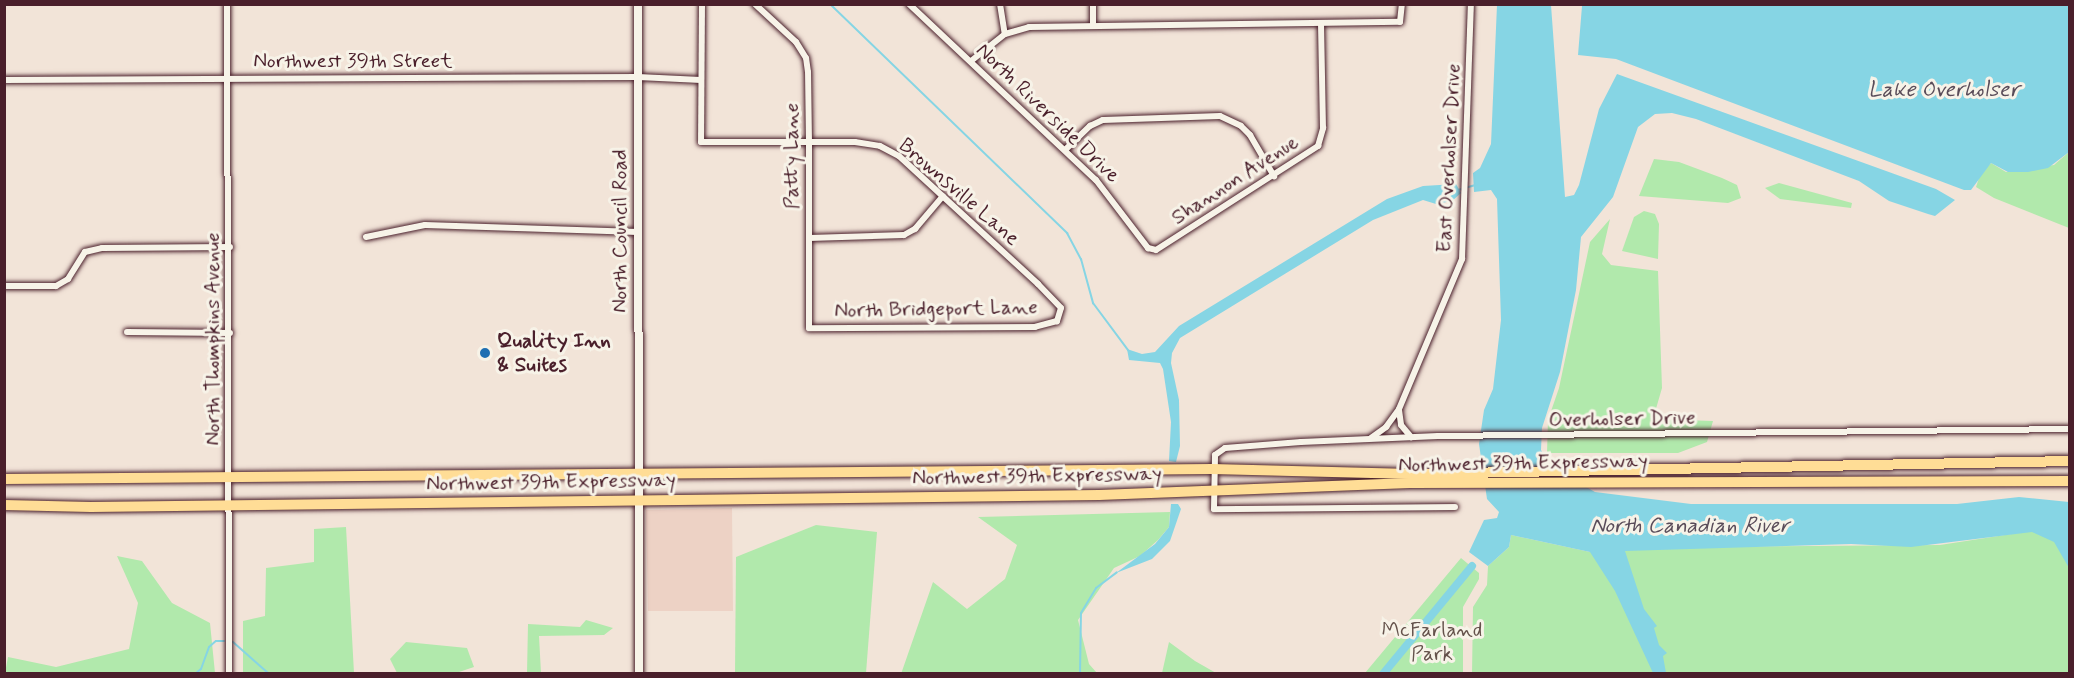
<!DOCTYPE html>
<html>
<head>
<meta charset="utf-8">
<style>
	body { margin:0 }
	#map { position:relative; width:2074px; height:678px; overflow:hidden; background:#f2e4d8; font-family:Mynerve,sans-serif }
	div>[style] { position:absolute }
	.built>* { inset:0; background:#edd2c5 }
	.green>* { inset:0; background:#b1e9ac }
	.water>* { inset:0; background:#86d5e4 }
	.stream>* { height:2px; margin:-1px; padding:0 1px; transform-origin:1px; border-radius:1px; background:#86d5e4 }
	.canal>* { height:8px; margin:-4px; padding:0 4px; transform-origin:4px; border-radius:4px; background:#86d5e4 }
	.roads { filter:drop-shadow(0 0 2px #4a1f2b) drop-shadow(0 0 2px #4a1f2b) }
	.street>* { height:6px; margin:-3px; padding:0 3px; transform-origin:3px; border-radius:3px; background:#f7f3e8 }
	.secondary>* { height:8px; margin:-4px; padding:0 4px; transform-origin:4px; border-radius:4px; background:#f7f3e8 }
	.highway>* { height:10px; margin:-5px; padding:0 5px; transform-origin:5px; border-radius:5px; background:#ffdd96 }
	.dots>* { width:16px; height:16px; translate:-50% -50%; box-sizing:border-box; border:3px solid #f7f3e8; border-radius:50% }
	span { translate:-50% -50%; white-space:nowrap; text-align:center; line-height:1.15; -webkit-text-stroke:6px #f7f3e8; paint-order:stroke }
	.street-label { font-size:21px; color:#4a1f2b }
	.poi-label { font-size:21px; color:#4a1f2b; font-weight:700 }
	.left { translate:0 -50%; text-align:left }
	.park-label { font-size:21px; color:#64524b }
	.water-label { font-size:22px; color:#594c59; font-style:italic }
	.frame { position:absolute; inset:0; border:6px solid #4a1f2b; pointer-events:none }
</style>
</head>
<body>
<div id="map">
	<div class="built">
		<i style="clip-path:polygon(732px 508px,733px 611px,648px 611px,646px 510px)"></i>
	</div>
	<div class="green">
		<i style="clip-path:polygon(2069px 152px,2069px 228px,1994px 198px,1976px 187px,1980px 175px,1991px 163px,2006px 172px,2054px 165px)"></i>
		<i style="clip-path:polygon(1654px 159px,1679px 162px,1722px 178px,1737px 185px,1741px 198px,1728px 203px,1639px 196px)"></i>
		<i style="clip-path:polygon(1779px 183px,1852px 203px,1851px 208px,1780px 199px,1765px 188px)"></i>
		<i style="clip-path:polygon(1644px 211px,1655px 214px,1659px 224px,1658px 259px,1622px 251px,1634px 217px)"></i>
		<i style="clip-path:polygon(1610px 219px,1602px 254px,1611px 265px,1658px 271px,1662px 388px,1653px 419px,1713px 421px,1707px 442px,1678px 453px,1547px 453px,1548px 420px,1559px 388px,1590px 242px)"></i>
		<i style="clip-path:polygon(1170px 512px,1169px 527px,1158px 540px,1140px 556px,1114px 568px,1078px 620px,1089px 664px,1097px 673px,901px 674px,933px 582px,967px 609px,1005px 579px,1017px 545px,978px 517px)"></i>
		<i style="clip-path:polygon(816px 525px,877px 532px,866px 673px,735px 673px,736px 557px)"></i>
		<i style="clip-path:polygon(2069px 525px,2069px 673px,1472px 674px,1473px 607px,1487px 585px,1488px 566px,1509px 547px,1511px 535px,1590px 552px,1668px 547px,1940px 545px)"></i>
		<i style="clip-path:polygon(346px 527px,354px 673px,243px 673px,243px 621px,265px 616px,266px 568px,314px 562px,314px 529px)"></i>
		<i style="clip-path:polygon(117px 556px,142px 561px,172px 603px,210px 623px,215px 673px,5px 673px,8px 657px,56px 667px,129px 649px,138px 603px)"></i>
		<i style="clip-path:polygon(1461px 558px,1479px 573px,1479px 579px,1463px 607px,1463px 673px,1365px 673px)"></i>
		<i style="clip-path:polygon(586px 620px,613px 628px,604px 635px,539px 636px,541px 673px,527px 673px,528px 624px,580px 627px)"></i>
		<i style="clip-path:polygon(406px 642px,467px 648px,474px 667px,456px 673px,397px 673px,390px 659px)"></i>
		<i style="clip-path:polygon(1169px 642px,1195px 661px,1216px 673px,1162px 673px)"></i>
	</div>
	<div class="water">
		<i style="clip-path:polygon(1497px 5px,1551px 5px,1565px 197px,1574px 195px,1579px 185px,1599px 109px,1617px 74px,1936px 189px,1955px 200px,1935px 216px,1928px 214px,1889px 201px,1859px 181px,1696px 119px,1672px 113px,1655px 114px,1638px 127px,1613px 197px,1581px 237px,1576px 290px,1560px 372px,1542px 428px,1541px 450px,1551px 467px,1595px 492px,1691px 504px,1957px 504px,2019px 497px,2069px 502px,2069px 568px,2054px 542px,2032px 532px,1911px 547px,1851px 544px,1625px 551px,1644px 609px,1657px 626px,1654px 628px,1659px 645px,1667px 653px,1663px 656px,1666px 673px,1653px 673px,1615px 591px,1590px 552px,1511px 535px,1509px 547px,1488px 566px,1469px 552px,1484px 520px,1497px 518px,1499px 512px,1487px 499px,1479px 444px,1484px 410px,1493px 389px,1501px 320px,1497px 199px,1491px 190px,1474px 192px,1473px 173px,1480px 168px,1491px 144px)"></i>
		<i style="clip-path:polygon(1573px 5px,2069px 5px,2069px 152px,2048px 168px,2028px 172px,2008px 172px,1991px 163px,1971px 190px,1964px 190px,1616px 59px,1578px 55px,1582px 6px)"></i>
		<i style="clip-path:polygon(1456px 184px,1461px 193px,1452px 201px,1436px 204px,1423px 200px,1373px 220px,1180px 338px,1172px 353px,1171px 363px,1179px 400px,1180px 446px,1176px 462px,1169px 461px,1171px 422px,1163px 369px,1160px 363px,1129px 360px,1127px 349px,1142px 354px,1155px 352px,1179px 326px,1387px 199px,1423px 186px)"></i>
		<i style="clip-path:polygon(1171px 504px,1178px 504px,1181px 509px,1170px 541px,1152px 559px,1116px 573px,1155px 544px,1169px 527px)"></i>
	</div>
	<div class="stream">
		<i style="left:830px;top:4px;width:330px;rotate:44deg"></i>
		<i style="left:1067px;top:233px;width:30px;rotate:62deg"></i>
		<i style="left:1081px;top:259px;width:46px;rotate:74.7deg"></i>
		<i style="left:1093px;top:303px;width:59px;rotate:53.3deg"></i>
		<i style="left:1458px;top:190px;width:19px;rotate:-16deg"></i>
		<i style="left:233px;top:642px;width:48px;rotate:41.6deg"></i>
		<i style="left:195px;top:674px;width:8px;rotate:-40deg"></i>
		<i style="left:201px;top:669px;width:23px;rotate:-70deg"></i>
		<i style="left:209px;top:647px;width:9px;rotate:-41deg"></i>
		<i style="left:216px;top:641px;width:8px"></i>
		<i style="left:1080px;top:674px;width:61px;rotate:-89.1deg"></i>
		<i style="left:1081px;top:613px;width:29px;rotate:-59deg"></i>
		<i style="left:1096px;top:588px;width:26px;rotate:-37deg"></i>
	</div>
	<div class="canal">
		<i style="left:1383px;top:674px;width:140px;rotate:-50.5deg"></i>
	</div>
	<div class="roads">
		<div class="street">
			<i style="left:227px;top:4px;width:670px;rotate:89.83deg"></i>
			<i style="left:702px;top:4px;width:138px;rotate:90.4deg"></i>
			<i style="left:701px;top:142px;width:154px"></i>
			<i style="left:855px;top:142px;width:25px;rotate:9deg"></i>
			<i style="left:880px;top:146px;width:21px;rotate:28deg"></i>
			<i style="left:899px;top:156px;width:189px;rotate:42.6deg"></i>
			<i style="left:1038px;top:284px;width:33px;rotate:46deg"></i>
			<i style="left:1061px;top:308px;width:14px;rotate:107deg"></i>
			<i style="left:1057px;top:321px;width:23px;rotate:165deg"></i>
			<i style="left:1035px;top:327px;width:226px;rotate:179.7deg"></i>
			<i style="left:809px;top:328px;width:186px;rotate:-90deg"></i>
			<i style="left:809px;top:142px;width:70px;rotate:-90.8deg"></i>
			<i style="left:808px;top:72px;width:14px;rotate:-98deg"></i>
			<i style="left:806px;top:58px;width:19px;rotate:-122deg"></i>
			<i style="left:796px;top:42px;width:56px;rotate:-137.2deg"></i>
			<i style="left:909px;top:4px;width:257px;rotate:43.3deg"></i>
			<i style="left:1096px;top:180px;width:86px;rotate:52.6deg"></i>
			<i style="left:1148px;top:248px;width:8px;rotate:14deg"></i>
			<i style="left:1156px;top:250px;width:193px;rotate:-32.7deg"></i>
			<i style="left:1318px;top:146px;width:19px;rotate:-74deg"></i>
			<i style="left:1323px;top:128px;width:104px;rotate:-91.1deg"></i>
			<i style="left:1000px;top:4px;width:30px;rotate:81deg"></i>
			<i style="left:1093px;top:26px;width:22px;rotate:-90deg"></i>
			<i style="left:971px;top:61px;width:43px;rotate:-38.5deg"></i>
			<i style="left:1005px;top:34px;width:25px;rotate:-16deg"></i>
			<i style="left:1029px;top:27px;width:371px;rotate:-0.8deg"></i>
			<i style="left:1400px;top:22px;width:18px;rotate:-84deg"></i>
			<i style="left:4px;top:80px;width:634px;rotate:-0.27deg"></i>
			<i style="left:638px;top:77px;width:63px;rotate:2.7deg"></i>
			<i style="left:1065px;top:150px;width:35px;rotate:-44deg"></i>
			<i style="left:1090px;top:126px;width:14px;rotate:-25deg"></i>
			<i style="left:1103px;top:120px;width:117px;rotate:-2deg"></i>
			<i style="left:1220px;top:116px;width:23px;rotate:25deg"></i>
			<i style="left:1241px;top:126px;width:13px;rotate:45deg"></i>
			<i style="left:1250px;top:135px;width:48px;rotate:59.7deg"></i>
			<i style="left:366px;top:237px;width:60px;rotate:-11.5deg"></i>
			<i style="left:425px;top:225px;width:213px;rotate:1.9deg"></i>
			<i style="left:809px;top:238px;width:95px;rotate:-1.8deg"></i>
			<i style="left:904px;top:235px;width:13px;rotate:-29deg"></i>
			<i style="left:915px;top:229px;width:43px;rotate:-49.7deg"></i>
			<i style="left:4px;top:286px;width:52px"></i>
			<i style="left:56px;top:286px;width:14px;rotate:-30deg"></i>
			<i style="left:68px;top:279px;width:32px;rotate:-58deg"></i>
			<i style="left:85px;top:252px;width:17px;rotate:-13deg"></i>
			<i style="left:102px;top:248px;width:128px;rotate:-0.4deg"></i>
			<i style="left:127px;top:332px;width:103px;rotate:0.6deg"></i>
			<i style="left:1399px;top:410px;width:15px;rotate:82deg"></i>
			<i style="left:1401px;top:425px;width:16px;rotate:50deg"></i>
			<i style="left:1371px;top:438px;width:19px;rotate:-36deg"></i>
			<i style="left:1386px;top:427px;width:22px;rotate:-54deg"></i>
			<i style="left:1399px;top:409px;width:163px;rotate:-67.2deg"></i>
			<i style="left:1462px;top:259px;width:255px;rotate:-88deg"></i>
			<i style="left:1455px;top:507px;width:241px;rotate:179.5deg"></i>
			<i style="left:1214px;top:509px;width:54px;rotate:-88.9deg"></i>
			<i style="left:1215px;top:455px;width:12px;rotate:-35deg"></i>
			<i style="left:1225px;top:448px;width:76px;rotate:-4.5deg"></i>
			<i style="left:1301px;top:442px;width:137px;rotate:-2.5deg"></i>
			<i style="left:1438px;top:436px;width:632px;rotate:-0.63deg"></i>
		</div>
		<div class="secondary">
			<i style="left:638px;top:4px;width:670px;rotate:89.91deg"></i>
		</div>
		<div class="highway">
			<i style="left:4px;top:479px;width:1208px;rotate:-0.47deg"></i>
			<i style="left:1212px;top:469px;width:200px;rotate:1.4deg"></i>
			<i style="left:1412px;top:474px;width:658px;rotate:-1.13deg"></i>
			<i style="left:4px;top:505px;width:87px;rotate:1.3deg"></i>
			<i style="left:91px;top:507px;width:1008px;rotate:-0.68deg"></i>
			<i style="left:1099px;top:495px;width:311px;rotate:-2.2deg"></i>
			<i style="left:1410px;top:483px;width:660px;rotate:-0.17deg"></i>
		</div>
	</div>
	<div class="dots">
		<i style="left:485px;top:353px;background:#1f6fb2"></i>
	</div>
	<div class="street-label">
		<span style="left:353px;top:61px">Northwest 39th Street</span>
		<span style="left:1048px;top:113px;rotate:44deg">North Riverside Drive</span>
		<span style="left:792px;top:156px;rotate:-90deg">Patty Lane</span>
		<span style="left:1449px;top:158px;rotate:-87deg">East Overholser Drive</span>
		<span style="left:1235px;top:180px;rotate:-33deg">Shannon Avenue</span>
		<span style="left:959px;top:192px;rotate:41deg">Brownsville Lane</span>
		<span style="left:620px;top:231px;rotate:-90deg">North Council Road</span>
		<span style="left:936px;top:309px;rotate:-1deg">North Bridgeport Lane</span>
		<span style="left:213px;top:339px;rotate:-90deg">North Thompkins Avenue</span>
		<span style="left:1622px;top:419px;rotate:-1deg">Overholser Drive</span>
		<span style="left:1523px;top:463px;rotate:-1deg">Northwest 39th Expressway</span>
		<span style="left:1037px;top:476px;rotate:-1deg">Northwest 39th Expressway</span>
		<span style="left:551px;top:482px;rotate:-1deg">Northwest 39th Expressway</span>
	</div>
	<div class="poi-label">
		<span class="left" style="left:497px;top:353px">Quality Inn<br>&amp; Suites</span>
	</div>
	<div class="park-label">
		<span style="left:1432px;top:642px">McFarland<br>Park</span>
	</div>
	<div class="water-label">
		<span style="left:1944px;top:91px">Lake Overholser</span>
		<span style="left:1690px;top:527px">North Canadian River</span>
	</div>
	<div class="frame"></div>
</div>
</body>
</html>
